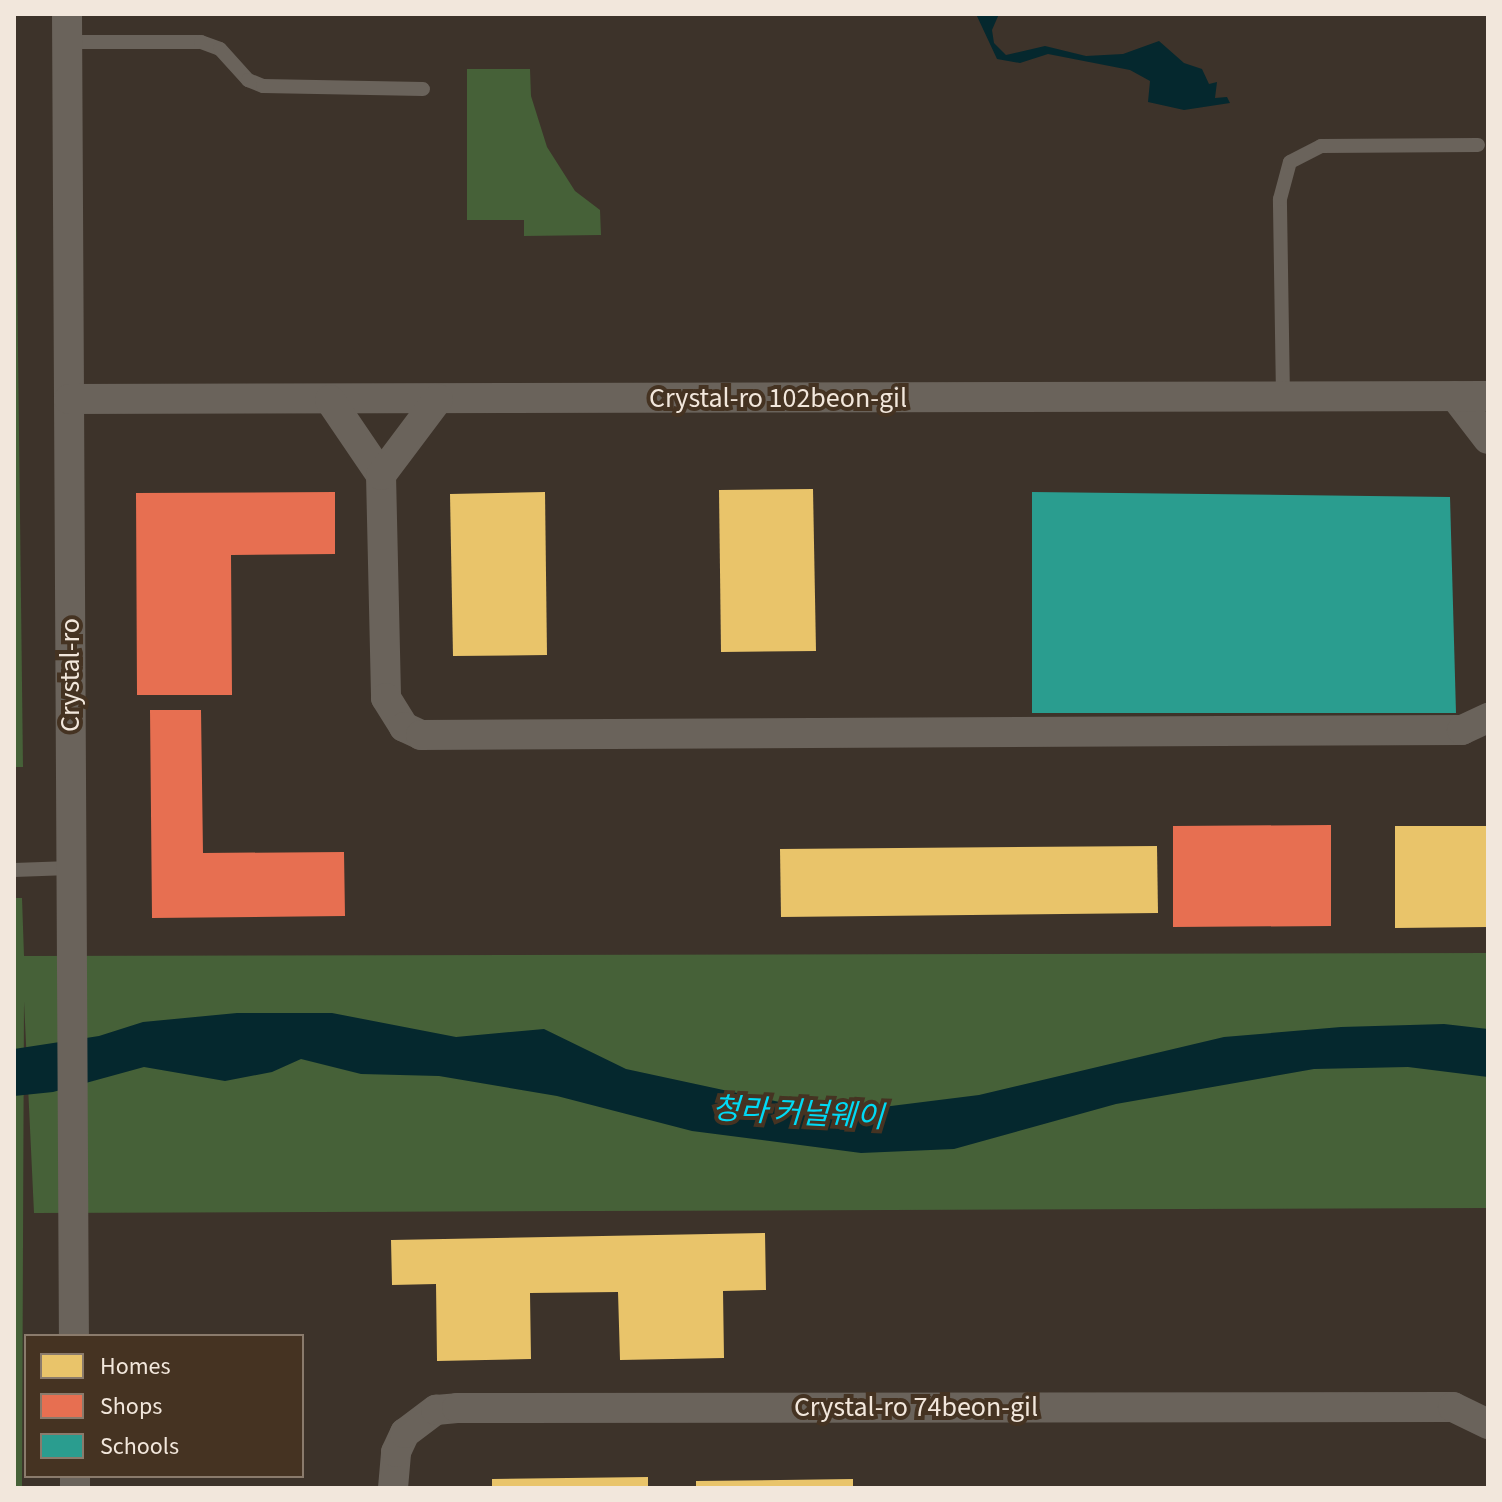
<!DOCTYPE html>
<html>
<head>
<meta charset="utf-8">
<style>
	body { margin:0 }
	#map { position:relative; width:1502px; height:1502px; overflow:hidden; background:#3d332a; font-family:"Source Sans 3","Noto Sans KR",sans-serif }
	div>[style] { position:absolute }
	.green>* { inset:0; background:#466138 }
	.water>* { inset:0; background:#05282e }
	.homes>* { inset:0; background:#e9c46a }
	.shops>* { inset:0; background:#e76f51 }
	.schools>* { inset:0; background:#2a9d8f }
	.lane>* { height:14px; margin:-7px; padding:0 7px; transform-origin:7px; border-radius:7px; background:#6a635b }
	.street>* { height:30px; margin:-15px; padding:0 15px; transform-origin:15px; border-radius:15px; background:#6a635b }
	span { translate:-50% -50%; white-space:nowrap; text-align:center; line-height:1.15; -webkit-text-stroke:8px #453322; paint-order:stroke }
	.street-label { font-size:28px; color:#f2e7dc }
	.water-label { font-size:30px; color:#00daf5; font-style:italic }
	.frame { position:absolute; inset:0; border:16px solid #f2e7dc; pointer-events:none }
	.legend { position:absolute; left:24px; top:1334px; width:280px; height:144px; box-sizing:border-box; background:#453322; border:2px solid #8a7b6c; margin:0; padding:10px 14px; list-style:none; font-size:24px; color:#f2e7dc }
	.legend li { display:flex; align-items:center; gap:16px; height:40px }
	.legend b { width:40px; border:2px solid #8a7b6c }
</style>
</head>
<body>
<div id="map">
	<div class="green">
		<i style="clip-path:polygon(14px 14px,23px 767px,14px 767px)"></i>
		<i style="clip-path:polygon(467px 69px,530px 69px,531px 96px,547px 147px,575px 191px,600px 210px,601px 235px,524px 236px,524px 220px,467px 220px)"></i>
		<i style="clip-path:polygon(14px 898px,22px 898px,24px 956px,1488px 953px,1488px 1208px,34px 1213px,24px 1001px,22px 1488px,14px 1488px)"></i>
	</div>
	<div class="water">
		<i style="clip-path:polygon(976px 14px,999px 14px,992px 30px,994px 43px,1006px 55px,1045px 46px,1086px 56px,1123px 54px,1159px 41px,1184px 63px,1202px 69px,1209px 84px,1217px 82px,1215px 98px,1227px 97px,1230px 103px,1184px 110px,1148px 102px,1150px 81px,1130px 70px,1048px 54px,1020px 63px,997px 59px)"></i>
		<i style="clip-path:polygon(237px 1013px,332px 1013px,456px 1037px,544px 1029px,626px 1069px,789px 1104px,883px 1107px,979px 1095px,1224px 1037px,1341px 1027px,1444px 1024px,1488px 1029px,1488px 1077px,1408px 1067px,1314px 1069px,1116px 1104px,954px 1149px,861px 1153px,692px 1131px,557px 1096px,439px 1076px,361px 1074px,301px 1059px,272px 1072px,225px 1081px,144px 1067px,53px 1092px,14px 1096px,14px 1049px,99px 1036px,143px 1022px)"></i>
	</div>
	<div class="homes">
		<i style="clip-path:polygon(813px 489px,816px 651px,721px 652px,719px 490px)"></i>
		<i style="clip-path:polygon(545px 492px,547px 655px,453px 656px,450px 494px)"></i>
		<i style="clip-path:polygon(1395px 826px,1488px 826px,1488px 927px,1395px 928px)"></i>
		<i style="clip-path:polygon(1157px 846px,1158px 913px,781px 917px,780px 849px)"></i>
		<i style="clip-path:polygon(765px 1233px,766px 1290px,723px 1291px,724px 1358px,620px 1360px,618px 1292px,530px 1293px,531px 1359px,437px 1361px,436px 1284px,392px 1285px,391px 1240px)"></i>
		<i style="clip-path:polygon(648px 1477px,648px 1488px,492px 1488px,492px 1479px)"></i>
		<i style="clip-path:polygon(853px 1479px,853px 1488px,696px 1488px,696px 1481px)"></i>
	</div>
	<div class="shops">
		<i style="clip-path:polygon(335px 492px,335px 554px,231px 555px,232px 695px,137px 695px,136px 493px)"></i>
		<i style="clip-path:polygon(150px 710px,201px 710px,203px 853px,344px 852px,345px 916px,152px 918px)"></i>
		<i style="clip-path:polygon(1331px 825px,1331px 926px,1173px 927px,1173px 826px)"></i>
	</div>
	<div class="schools">
		<i style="clip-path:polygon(1032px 492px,1450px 497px,1456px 713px,1032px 713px)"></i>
	</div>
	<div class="lane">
		<i style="left:68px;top:42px;width:133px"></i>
		<i style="left:201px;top:42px;width:20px;rotate:20deg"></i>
		<i style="left:220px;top:49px;width:42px;rotate:47.9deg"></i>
		<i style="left:248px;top:80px;width:16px;rotate:22deg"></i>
		<i style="left:263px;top:86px;width:160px;rotate:1.1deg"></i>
		<i style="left:1283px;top:397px;width:198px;rotate:-90.9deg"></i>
		<i style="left:1280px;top:199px;width:38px;rotate:-75deg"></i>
		<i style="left:1290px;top:162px;width:35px;rotate:-27deg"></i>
		<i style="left:1321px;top:146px;width:157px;rotate:-0.4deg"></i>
		<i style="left:14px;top:870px;width:56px;rotate:-2deg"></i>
	</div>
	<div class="street">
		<i style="left:67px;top:14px;width:1322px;rotate:89.7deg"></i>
		<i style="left:1455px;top:396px;width:54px;rotate:52.5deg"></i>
		<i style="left:69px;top:399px;width:1419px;rotate:-0.12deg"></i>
		<i style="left:330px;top:400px;width:91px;rotate:55.8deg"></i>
		<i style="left:381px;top:475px;width:223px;rotate:88.7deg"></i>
		<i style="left:386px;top:698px;width:34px;rotate:58deg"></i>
		<i style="left:404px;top:727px;width:19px;rotate:25deg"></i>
		<i style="left:421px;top:735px;width:1041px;rotate:-0.28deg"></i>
		<i style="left:1462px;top:730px;width:29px;rotate:-25deg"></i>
		<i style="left:381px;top:475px;width:95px;rotate:-53.1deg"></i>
		<i style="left:75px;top:1476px;width:12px;rotate:90deg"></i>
		<i style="left:393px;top:1488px;width:36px;rotate:-85deg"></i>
		<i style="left:396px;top:1452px;width:21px;rotate:-65deg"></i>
		<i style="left:405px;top:1433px;width:39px;rotate:-37deg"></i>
		<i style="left:436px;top:1410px;width:21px;rotate:-5deg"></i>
		<i style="left:457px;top:1408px;width:996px;rotate:-0.06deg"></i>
		<i style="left:1453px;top:1407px;width:39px;rotate:26deg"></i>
	</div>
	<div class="street-label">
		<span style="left:778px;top:398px">Crystal-ro 102beon-gil</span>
		<span style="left:70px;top:675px;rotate:-90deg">Crystal-ro</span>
		<span style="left:916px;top:1407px">Crystal-ro 74beon-gil</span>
	</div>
	<div class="water-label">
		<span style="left:798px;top:1114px;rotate:3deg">청라 커널웨이</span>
	</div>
	<div class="frame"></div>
	<ul class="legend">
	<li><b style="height:22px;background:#e9c46a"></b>Homes</li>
	<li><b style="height:22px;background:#e76f51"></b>Shops</li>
	<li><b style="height:22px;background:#2a9d8f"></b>Schools</li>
	</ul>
</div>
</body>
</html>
